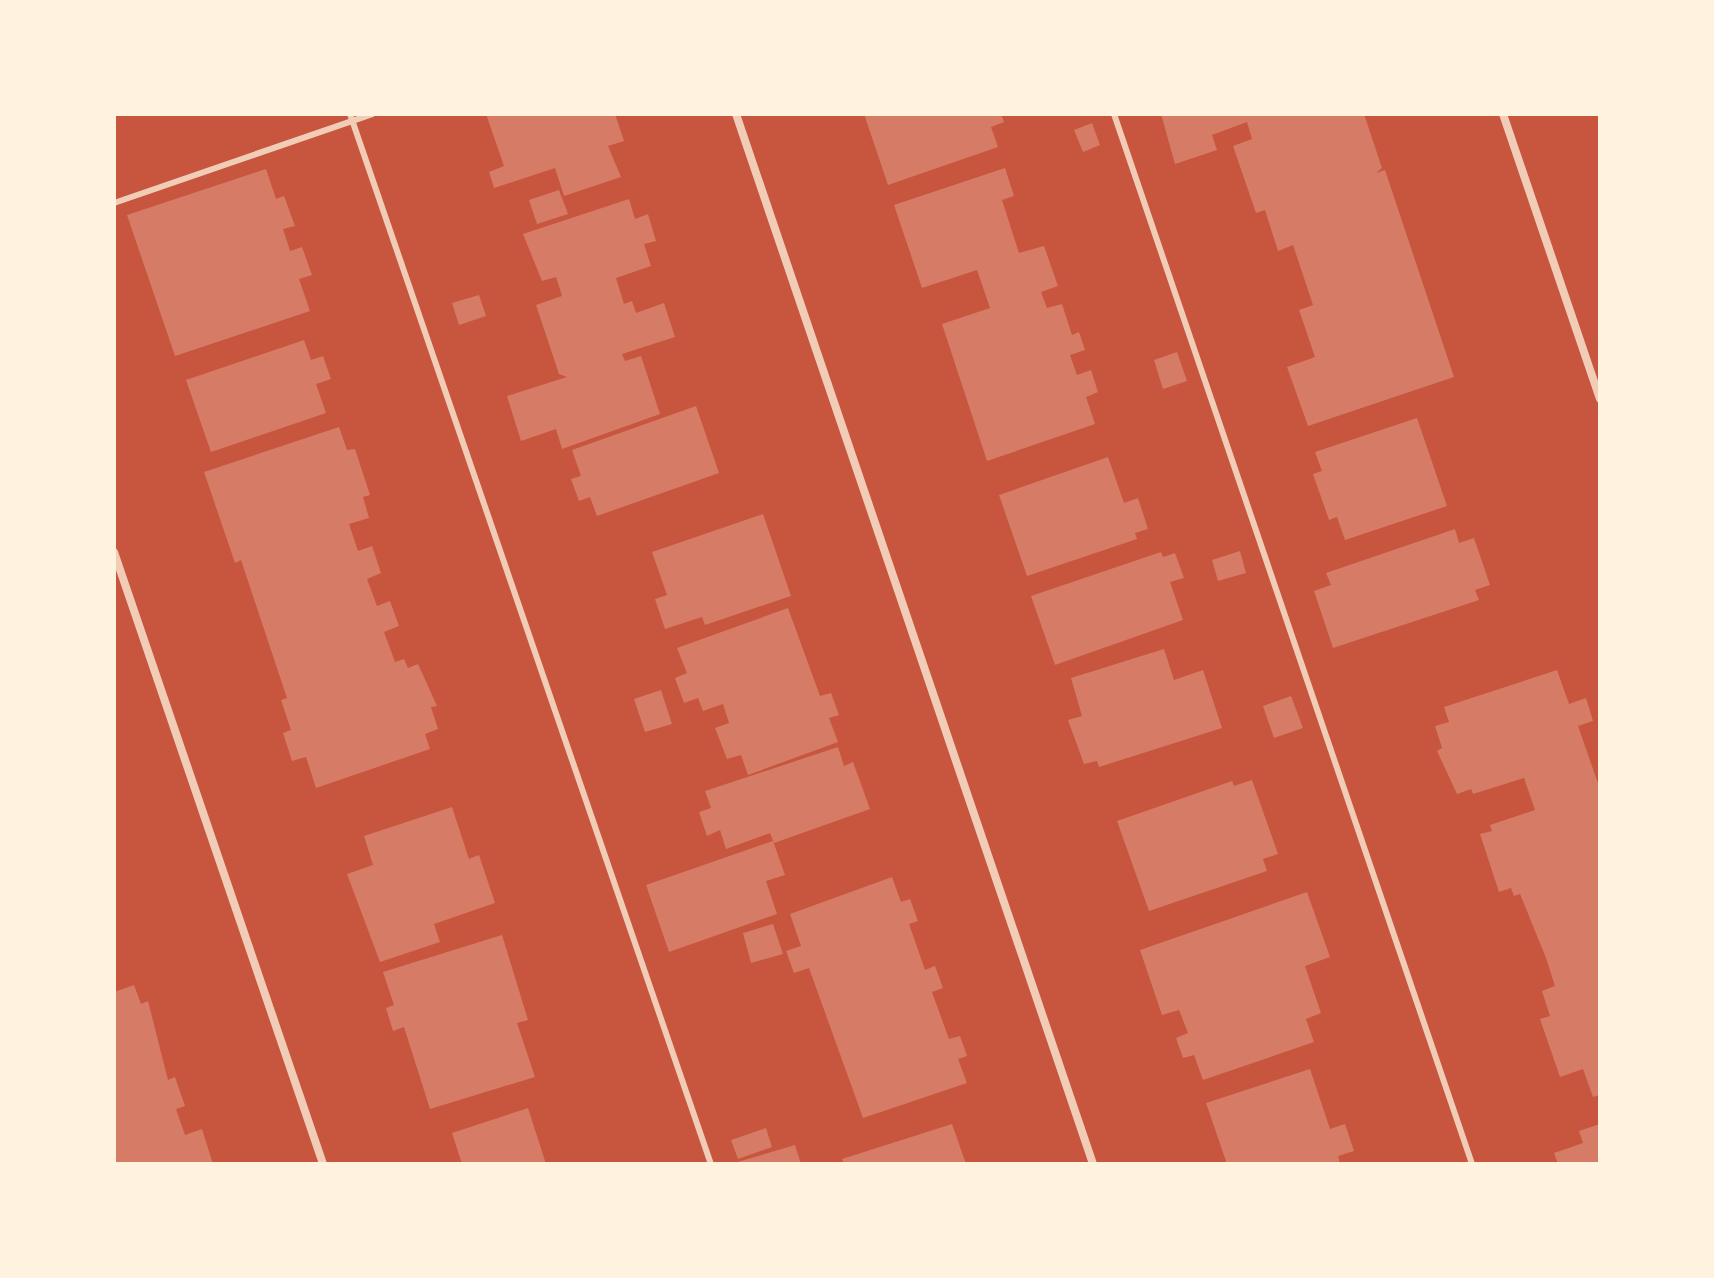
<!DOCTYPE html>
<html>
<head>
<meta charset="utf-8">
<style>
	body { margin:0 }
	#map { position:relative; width:1714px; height:1278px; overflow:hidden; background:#c8553d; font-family:Signika,sans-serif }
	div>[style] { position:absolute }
	.building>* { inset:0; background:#d67c66 }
	.service>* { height:6px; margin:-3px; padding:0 3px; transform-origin:3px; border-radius:3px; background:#f1ccb7 }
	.minor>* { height:8px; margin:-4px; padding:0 4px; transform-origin:4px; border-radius:4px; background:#f1ccb7 }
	span { translate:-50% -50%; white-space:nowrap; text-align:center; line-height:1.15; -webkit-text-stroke:7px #fff3e0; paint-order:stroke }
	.frame { position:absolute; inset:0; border:116px solid #fff3e0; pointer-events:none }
</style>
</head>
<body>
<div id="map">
	<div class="building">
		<i style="clip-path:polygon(486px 114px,615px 114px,624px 141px,608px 146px,621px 177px,564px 196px,555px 168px,494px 188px,489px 172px,504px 166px)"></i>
		<i style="clip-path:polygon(864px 114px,1001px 114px,1004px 122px,991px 127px,998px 147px,888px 185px)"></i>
		<i style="clip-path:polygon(1161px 114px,1364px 114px,1382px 168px,1376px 173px,1385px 170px,1454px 377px,1308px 426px,1287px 367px,1315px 357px,1299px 310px,1313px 305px,1293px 245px,1278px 251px,1265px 210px,1256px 213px,1233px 146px,1252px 139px,1247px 122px,1212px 135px,1217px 150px,1175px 164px)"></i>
		<i style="clip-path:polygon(1092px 123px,1100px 145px,1083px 152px,1074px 130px)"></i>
		<i style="clip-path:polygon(1005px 168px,1014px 196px,1002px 200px,1019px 253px,1044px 246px,1058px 286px,1041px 292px,1047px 308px,1062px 304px,1072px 335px,1079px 332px,1085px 350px,1070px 355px,1077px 375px,1091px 370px,1098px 392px,1086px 397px,1095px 424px,987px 461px,942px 324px,990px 308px,977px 270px,922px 288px,894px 205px)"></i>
		<i style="clip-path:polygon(266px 169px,276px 199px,284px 196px,295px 226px,283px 229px,290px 251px,302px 247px,312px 275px,299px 279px,310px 311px,175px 356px,127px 215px)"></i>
		<i style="clip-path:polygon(559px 190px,568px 214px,537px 224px,529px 200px)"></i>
		<i style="clip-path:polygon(629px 199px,635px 219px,648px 214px,656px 241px,644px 244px,651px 266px,616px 278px,624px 304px,632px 301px,636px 313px,664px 303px,675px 337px,622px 354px,625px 361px,641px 356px,660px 414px,562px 449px,556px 429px,521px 441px,507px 396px,567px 377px,559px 374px,536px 305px,562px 296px,556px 277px,542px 281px,523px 234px)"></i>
		<i style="clip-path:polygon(479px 295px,486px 316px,459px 325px,452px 303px)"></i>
		<i style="clip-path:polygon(304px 340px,311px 360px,323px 356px,331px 379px,316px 384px,326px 413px,211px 452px,186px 380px)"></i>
		<i style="clip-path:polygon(1177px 352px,1187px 381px,1163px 389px,1154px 360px)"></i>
		<i style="clip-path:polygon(696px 406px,719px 473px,597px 516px,590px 497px,579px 501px,571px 479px,581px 476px,572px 450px)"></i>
		<i style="clip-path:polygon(1417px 418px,1447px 506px,1345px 540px,1337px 517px,1329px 520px,1313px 474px,1322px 471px,1315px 452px)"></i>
		<i style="clip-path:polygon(339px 427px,347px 450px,355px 449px,370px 495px,363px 497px,369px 518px,349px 524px,358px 551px,372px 546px,381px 573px,367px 579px,377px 606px,390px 601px,399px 626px,384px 632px,395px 662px,404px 659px,408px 668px,418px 664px,437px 706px,431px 707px,438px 729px,425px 734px,430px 749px,316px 788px,306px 757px,292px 761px,283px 733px,291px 730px,281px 700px,287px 698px,241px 560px,235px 563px,204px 472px)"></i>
		<i style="clip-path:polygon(1108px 457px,1124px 503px,1138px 498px,1148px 529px,1135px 533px,1137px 539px,1027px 576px,999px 495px)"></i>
		<i style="clip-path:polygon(763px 514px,791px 596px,705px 625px,702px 617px,665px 629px,655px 599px,667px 595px,652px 552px)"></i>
		<i style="clip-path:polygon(1455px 529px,1459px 543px,1474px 538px,1490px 585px,1475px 590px,1479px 600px,1333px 648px,1314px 591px,1331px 585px,1326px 573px)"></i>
		<i style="clip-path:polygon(1240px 551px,1246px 573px,1218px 581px,1212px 560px)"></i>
		<i style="clip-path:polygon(1161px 552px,1163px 557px,1175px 553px,1184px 578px,1170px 582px,1183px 620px,1055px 665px,1031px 596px)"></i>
		<i style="clip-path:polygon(788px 608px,820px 696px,831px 693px,839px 715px,829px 718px,838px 742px,748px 775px,741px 755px,727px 759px,715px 728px,729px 723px,723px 704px,703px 711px,698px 698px,684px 703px,675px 678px,687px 673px,677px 648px)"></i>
		<i style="clip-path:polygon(1164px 649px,1174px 680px,1203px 670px,1222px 728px,1099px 767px,1097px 761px,1084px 764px,1068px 720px,1082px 716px,1071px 678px)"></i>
		<i style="clip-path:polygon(1557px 670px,1569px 704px,1586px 698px,1593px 721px,1578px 726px,1600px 789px,1600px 1095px,1593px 1097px,1583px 1069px,1560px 1077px,1540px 1019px,1550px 1016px,1542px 991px,1555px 986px,1546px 958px,1520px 894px,1514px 896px,1511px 888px,1499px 892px,1480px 834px,1492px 831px,1490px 825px,1535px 810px,1524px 778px,1473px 794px,1471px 789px,1457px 794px,1437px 751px,1442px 748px,1435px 726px,1449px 722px,1444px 707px)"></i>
		<i style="clip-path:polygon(661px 690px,672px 724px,645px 732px,634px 699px)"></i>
		<i style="clip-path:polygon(1291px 696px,1303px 728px,1274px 738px,1263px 706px)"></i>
		<i style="clip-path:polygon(838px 747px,844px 766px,853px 762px,870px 809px,774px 843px,770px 833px,726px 849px,720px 830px,707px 836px,699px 812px,711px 808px,705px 791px)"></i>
		<i style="clip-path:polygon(1252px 780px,1278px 854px,1263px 859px,1267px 871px,1149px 911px,1117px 821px,1232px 781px,1234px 786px)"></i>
		<i style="clip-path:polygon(452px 807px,469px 859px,479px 855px,495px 903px,434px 924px,440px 942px,380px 962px,347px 874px,373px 865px,364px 836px)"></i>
		<i style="clip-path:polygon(773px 841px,785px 875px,766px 881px,777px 914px,669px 952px,646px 885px)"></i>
		<i style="clip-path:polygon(892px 877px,901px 902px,910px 899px,918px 921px,909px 924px,925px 970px,935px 966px,943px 988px,932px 992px,949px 1039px,960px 1036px,967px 1056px,958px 1059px,967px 1083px,863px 1118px,809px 968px,794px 973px,786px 951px,801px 946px,790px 914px)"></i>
		<i style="clip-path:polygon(1307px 892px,1330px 957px,1305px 966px,1321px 1013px,1306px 1019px,1314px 1042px,1203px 1080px,1194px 1055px,1183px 1058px,1176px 1038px,1188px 1033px,1179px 1010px,1162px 1015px,1140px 950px)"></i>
		<i style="clip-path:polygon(773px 924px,783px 954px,751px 963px,743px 933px)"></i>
		<i style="clip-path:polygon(502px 935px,528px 1020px,517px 1023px,535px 1077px,430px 1109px,404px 1027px,393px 1031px,386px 1008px,394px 1005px,383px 972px)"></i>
		<i style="clip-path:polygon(134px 985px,141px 1004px,148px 1001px,168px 1080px,175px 1077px,185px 1106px,176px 1109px,185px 1135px,202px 1129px,213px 1164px,114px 1164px,114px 992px)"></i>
		<i style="clip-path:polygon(1310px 1069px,1330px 1129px,1345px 1124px,1354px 1151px,1338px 1156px,1340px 1164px,1227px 1164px,1206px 1103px)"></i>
		<i style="clip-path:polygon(528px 1108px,546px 1164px,462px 1164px,452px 1133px)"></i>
		<i style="clip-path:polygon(952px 1124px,966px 1164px,844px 1164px,842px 1159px)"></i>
		<i style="clip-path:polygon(1600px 1124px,1600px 1164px,1558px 1164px,1554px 1153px,1583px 1143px,1579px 1131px)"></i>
		<i style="clip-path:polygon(766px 1128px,772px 1147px,738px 1159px,731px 1140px)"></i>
		<i style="clip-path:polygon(795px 1145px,801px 1164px,734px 1164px,734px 1163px)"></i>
	</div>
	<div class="service">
		<i style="left:350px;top:114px;width:1110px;rotate:71.03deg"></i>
		<i style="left:1114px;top:114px;width:1109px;rotate:71.17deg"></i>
		<i style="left:114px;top:203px;width:273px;rotate:-19deg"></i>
	</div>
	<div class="minor">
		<i style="left:736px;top:114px;width:1109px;rotate:71.22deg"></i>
		<i style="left:1503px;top:114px;width:301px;rotate:71.2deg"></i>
		<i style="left:114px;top:552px;width:647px;rotate:71.14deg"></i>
	</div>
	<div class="frame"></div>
</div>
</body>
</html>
